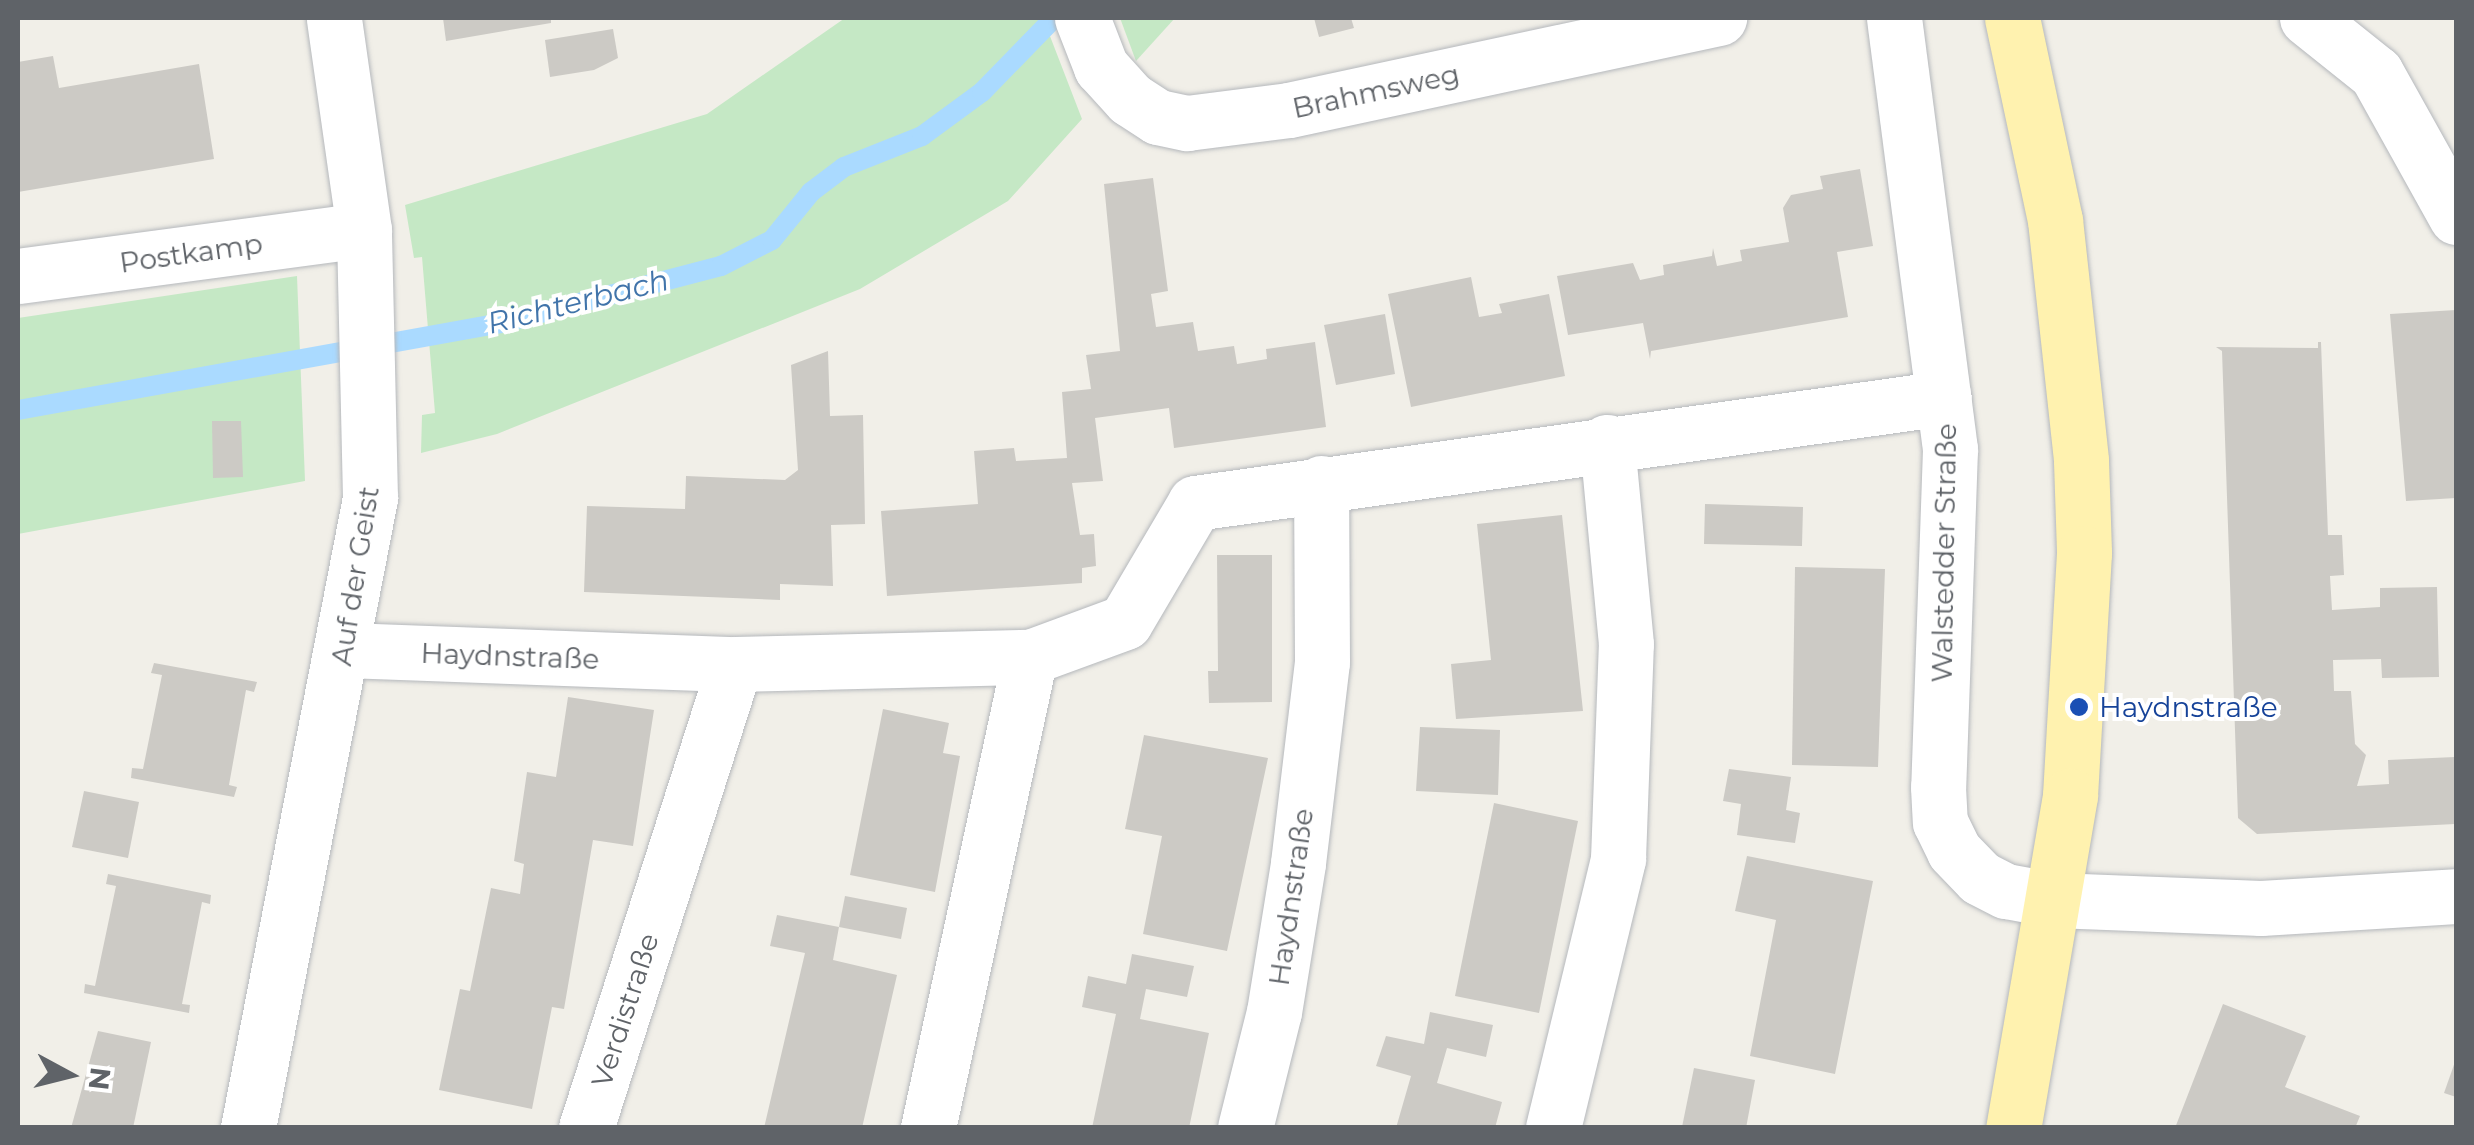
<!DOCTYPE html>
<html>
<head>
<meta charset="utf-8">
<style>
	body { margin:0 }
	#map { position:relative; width:2474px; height:1145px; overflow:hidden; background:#f1efe8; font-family:Montserrat,sans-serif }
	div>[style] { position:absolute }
	.green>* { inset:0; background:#c5e8c5 }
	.stream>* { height:20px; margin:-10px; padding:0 10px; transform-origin:10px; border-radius:10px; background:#aadaff }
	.building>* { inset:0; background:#cccac5 }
	.roads { filter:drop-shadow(0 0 2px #b5b8bc) drop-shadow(0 0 2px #b5b8bc) }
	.minor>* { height:55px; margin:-27.5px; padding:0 27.5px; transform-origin:27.5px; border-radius:27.5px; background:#fff }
	.major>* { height:55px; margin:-27.5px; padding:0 27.5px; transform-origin:27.5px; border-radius:27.5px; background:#fff2af }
	.dots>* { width:28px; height:28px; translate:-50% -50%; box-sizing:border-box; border:5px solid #fff; border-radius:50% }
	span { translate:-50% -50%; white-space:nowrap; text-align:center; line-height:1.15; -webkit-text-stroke:8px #fff; paint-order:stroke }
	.street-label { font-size:28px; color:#5f6368 }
	.transit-label { font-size:28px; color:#164399 }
	.left { translate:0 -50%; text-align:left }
	.water-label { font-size:30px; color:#4174aa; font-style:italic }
	.frame { position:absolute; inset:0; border:20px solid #5f6368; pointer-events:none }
	.north { position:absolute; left:20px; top:1025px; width:100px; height:100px; -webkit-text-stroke:8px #fff; paint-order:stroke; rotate:97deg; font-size:28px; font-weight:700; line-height:40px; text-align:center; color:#5f6368 }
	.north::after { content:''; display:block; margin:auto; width:35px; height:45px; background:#5f6368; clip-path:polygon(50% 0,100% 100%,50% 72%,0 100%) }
</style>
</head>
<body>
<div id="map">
	<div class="green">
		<i style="clip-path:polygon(845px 18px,1043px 18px,1082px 119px,1008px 201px,860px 289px,497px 434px,421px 453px,422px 415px,435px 413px,422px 257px,414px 258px,405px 205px,707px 114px)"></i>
		<i style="clip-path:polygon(1120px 18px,1175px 18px,1136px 61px)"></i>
		<i style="clip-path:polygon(297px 276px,305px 481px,18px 534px,18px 318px)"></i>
	</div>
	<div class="stream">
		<i style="left:18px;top:410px;width:496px;rotate:-10.2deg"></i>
		<i style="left:506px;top:322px;width:222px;rotate:-14.6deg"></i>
		<i style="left:721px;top:266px;width:57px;rotate:-27deg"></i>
		<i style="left:772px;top:240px;width:62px;rotate:-50.9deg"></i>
		<i style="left:811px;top:192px;width:41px;rotate:-37.1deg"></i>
		<i style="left:844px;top:167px;width:84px;rotate:-21.7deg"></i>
		<i style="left:922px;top:136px;width:74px;rotate:-36.3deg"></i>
		<i style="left:982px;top:92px;width:103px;rotate:-45.8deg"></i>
	</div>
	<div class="building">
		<i style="clip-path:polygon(443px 18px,551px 18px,551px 23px,446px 41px)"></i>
		<i style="clip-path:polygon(1314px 18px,1351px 18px,1354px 28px,1319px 37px)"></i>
		<i style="clip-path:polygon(613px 29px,618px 58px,594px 70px,550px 77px,545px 40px)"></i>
		<i style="clip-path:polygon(53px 56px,59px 88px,199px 64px,214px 159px,18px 192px,18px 62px)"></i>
		<i style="clip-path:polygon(1860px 169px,1873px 246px,1837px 252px,1848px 317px,1651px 351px,1650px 359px,1643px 323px,1568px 335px,1557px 276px,1633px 263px,1640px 280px,1664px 275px,1663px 265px,1712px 256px,1713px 248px,1717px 266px,1742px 261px,1740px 250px,1789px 242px,1783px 208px,1791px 195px,1823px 189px,1820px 176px)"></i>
		<i style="clip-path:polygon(1153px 178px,1168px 291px,1151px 294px,1156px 327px,1193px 322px,1198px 351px,1234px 346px,1237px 364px,1267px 359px,1266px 349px,1315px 342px,1326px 427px,1174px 448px,1169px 408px,1095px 418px,1103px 481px,1072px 483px,1080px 535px,1094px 534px,1096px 566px,1082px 568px,1082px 583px,887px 596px,881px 511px,978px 504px,974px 451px,1014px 448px,1016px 461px,1067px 458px,1062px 392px,1091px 389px,1086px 355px,1120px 351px,1104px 184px)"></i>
		<i style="clip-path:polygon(1471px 277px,1479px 317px,1502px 313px,1499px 304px,1549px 294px,1565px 376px,1411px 407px,1388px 294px)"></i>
		<i style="clip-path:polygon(2456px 310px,2456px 498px,2406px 501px,2390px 314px)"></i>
		<i style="clip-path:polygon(1385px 314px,1395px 374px,1336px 385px,1324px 325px)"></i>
		<i style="clip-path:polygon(2318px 342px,2321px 342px,2328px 535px,2342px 535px,2344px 575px,2330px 576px,2332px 610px,2380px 607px,2380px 588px,2437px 587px,2439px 677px,2382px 678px,2381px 659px,2333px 660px,2334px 691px,2351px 691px,2355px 744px,2366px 755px,2357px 786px,2389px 784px,2388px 760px,2455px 757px,2455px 824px,2257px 834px,2238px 818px,2222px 351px,2216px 347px,2318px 348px)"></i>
		<i style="clip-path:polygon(828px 351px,830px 416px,863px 415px,865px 524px,831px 525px,833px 586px,780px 584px,780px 600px,584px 592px,587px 506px,685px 509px,686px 476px,785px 480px,798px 470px,791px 365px)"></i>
		<i style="clip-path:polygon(212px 421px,241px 421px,243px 477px,213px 478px)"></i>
		<i style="clip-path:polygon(1705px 504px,1803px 507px,1802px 546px,1704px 544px)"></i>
		<i style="clip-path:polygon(1562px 515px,1583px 711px,1456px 719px,1451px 664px,1491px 660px,1477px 524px)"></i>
		<i style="clip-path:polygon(1217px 555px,1272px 555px,1272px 702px,1209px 703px,1208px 671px,1218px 671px)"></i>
		<i style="clip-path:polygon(1795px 567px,1885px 569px,1878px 767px,1792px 765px)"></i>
		<i style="clip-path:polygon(154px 663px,257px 682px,254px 692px,246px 690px,229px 785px,237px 787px,234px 797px,131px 778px,132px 768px,143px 769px,162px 675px,151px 673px)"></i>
		<i style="clip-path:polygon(568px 697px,654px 710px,633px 846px,593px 840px,564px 1009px,552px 1007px,532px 1109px,439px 1090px,460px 989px,470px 991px,491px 888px,520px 894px,524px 864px,514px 861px,527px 772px,556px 777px)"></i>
		<i style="clip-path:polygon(883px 709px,949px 723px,943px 753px,960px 756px,935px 892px,850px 875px)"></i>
		<i style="clip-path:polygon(1420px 727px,1500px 730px,1498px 795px,1416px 791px)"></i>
		<i style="clip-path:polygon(1144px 735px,1268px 758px,1227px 951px,1143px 934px,1162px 836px,1125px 829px)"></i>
		<i style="clip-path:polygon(1729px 769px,1791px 777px,1786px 810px,1800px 813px,1795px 843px,1737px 835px,1741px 804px,1723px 801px)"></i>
		<i style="clip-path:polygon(84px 791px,139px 802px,128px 858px,72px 847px)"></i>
		<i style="clip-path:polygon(1494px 803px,1578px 821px,1539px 1013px,1455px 996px)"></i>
		<i style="clip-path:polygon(1747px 856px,1873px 881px,1835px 1074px,1750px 1056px,1776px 920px,1735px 911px)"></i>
		<i style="clip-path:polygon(108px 874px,211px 895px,210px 904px,202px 902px,182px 1004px,190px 1005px,189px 1013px,84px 993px,85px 984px,95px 986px,116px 886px,106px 884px)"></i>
		<i style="clip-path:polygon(845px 896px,907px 908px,901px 939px,839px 927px)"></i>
		<i style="clip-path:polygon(777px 915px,839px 927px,833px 960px,897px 975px,862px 1128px,764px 1128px,805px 953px,770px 946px)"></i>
		<i style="clip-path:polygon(1132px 954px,1194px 966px,1187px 997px,1146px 989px,1140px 1019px,1209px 1033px,1189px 1128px,1092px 1128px,1116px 1014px,1082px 1007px,1088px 976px,1126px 984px)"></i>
		<i style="clip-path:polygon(2223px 1004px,2306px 1036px,2285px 1087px,2360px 1116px,2355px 1128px,2175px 1128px)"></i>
		<i style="clip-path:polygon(1430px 1012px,1493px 1025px,1486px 1057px,1447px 1048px,1437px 1083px,1502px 1102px,1495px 1128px,1396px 1128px,1411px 1076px,1376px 1066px,1386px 1036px,1424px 1044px)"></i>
		<i style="clip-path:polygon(98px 1031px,151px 1042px,133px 1128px,71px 1128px)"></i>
		<i style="clip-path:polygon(2456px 1059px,2456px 1097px,2444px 1093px)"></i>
		<i style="clip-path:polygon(1694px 1068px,1755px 1080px,1746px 1128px,1682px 1127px)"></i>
	</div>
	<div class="roads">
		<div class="minor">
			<i style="left:1082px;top:18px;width:53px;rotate:68.8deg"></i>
			<i style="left:1101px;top:67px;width:43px;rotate:47.8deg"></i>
			<i style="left:1130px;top:99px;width:33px;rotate:33deg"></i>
			<i style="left:1158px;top:117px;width:30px;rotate:12deg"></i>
			<i style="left:1187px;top:123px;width:103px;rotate:-7.3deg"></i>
			<i style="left:1289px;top:110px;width:440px;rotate:-12.1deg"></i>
			<i style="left:1894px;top:18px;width:435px;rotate:82.6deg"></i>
			<i style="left:1950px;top:449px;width:338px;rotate:92deg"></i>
			<i style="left:1938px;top:787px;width:35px;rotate:87deg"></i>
			<i style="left:1940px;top:822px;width:32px;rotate:64deg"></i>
			<i style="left:1954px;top:851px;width:37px;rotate:46deg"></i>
			<i style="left:1980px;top:878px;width:29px;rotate:27deg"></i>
			<i style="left:2006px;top:891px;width:50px;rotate:10.4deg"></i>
			<i style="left:2055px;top:900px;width:206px;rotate:2.2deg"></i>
			<i style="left:2261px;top:908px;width:195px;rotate:-3.5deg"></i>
			<i style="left:2307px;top:18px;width:88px;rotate:38.6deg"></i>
			<i style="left:2376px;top:73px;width:165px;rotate:60.9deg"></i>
			<i style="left:18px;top:276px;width:349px;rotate:-7.6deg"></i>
			<i style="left:346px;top:650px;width:389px;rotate:2.1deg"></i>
			<i style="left:735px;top:664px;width:295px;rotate:-1.4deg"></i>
			<i style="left:1030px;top:657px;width:101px;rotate:-20.2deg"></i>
			<i style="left:1125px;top:622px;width:138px;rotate:-59.5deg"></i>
			<i style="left:1195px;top:503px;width:756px;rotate:-7.98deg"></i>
			<i style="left:248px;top:1128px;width:642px;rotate:-79.04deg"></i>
			<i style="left:370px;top:498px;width:268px;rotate:-91.3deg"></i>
			<i style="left:364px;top:230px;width:214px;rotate:-98.1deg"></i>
			<i style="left:586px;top:1128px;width:487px;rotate:-72.2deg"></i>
			<i style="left:928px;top:1128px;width:482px;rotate:-77.8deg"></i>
			<i style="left:1245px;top:1128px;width:120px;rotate:-76deg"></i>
			<i style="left:1274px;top:1012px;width:151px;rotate:-80.8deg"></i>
			<i style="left:1298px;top:863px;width:202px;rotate:-83.2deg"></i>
			<i style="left:1322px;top:662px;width:179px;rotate:-90.3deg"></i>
			<i style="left:1553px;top:1128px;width:277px;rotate:-76.4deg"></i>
			<i style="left:1618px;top:859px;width:215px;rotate:-87.9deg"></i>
			<i style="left:1626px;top:644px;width:203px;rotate:-95.4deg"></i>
		</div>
		<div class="major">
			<i style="left:2012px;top:18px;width:207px;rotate:78deg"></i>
			<i style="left:2055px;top:220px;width:242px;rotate:83.8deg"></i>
			<i style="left:2081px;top:461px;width:92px;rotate:88.1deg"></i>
			<i style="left:2084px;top:553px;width:243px;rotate:93.3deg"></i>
			<i style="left:2070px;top:796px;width:337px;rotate:99.7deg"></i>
		</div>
	</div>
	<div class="dots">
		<i style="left:2079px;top:707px;background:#1a4fb4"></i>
	</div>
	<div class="street-label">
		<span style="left:1376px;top:91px;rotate:-12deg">Brahmsweg</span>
		<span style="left:191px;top:253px;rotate:-8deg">Postkamp</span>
		<span style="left:1944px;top:553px;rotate:-89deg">Walstedder Straße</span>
		<span style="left:355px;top:576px;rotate:-81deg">Auf der Geist</span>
		<span style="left:510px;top:656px;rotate:2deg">Haydnstraße</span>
		<span style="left:1291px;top:897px;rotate:-82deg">Haydnstraße</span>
		<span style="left:625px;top:1010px;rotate:-72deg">Verdistraße</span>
	</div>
	<div class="transit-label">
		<span class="left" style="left:2099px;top:707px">Haydnstraße</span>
	</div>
	<div class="water-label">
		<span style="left:578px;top:302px;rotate:-14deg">Richterbach</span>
	</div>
	<div class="frame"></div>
	<div class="north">N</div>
</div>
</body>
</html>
